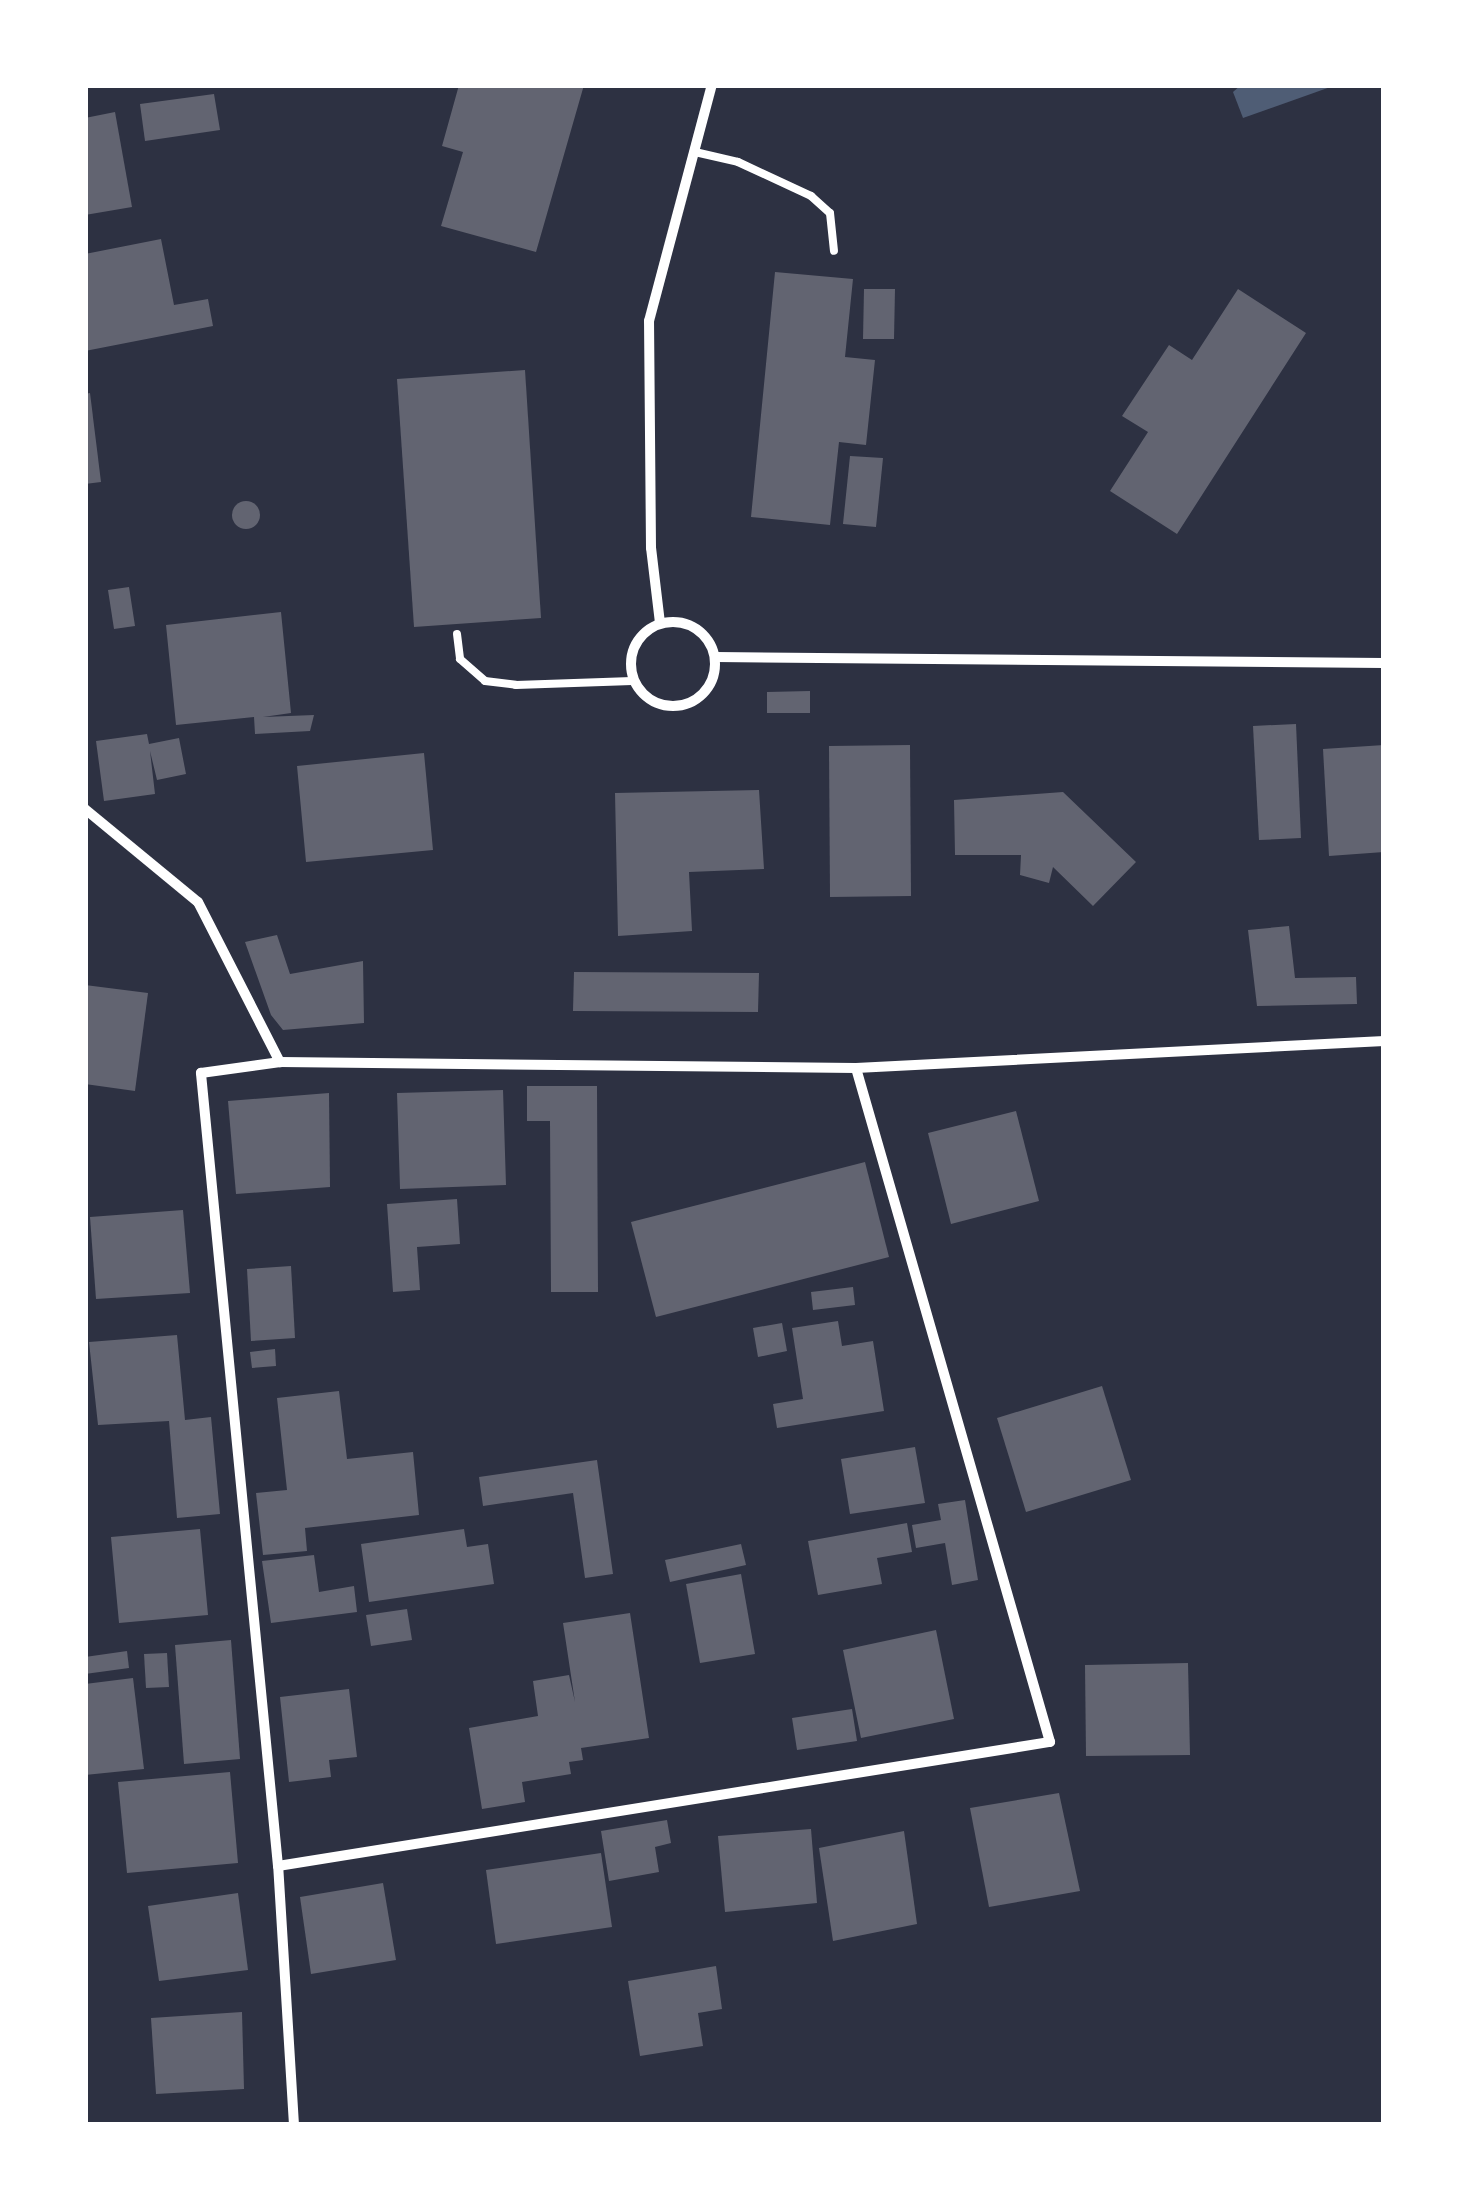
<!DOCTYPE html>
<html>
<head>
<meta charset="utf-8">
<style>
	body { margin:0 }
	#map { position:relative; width:1469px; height:2210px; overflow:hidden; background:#2d3142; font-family:Bitter,serif }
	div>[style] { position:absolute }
	.water>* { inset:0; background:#4f5d75 }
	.building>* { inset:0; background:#626471 }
	.round { border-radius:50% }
	.service>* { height:8px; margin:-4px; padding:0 4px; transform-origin:4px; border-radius:4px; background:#fff }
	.minor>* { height:10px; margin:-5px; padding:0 5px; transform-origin:5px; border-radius:5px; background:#fff }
	.minor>.ring { margin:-5px; padding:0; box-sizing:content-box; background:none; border:10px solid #fff; border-radius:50% }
	span { translate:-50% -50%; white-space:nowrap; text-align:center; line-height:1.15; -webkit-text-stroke:9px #fff; paint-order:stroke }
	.frame { position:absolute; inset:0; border:88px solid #fff; pointer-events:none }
</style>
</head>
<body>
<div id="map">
	<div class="water">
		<i style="clip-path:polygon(1241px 85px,1336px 85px,1243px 118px,1233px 92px)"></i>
	</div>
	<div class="building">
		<i style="clip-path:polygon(459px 85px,584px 85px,536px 252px,441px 226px,463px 152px,442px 146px)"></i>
		<i style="clip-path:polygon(214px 94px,220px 130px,145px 141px,140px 104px)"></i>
		<i style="clip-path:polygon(115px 112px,132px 207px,85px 215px,85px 118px)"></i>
		<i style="clip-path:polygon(161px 239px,174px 305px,208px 299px,213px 326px,85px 351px,85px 254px)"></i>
		<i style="clip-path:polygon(775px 272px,853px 279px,845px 357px,875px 360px,866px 445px,839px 442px,830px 525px,751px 517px)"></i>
		<i style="clip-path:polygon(864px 289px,895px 289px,894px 339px,863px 339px)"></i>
		<i style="clip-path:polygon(1238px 289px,1306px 333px,1177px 534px,1110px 491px,1148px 432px,1122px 416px,1169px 345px,1192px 360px)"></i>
		<i style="clip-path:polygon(525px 370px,541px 618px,414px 627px,397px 379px)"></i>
		<i style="clip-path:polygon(90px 393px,101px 482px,85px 484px,85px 394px)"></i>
		<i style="clip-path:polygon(850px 456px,883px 458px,876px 527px,843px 524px)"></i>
		<i class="round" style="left:232px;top:501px;width:28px;height:28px"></i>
		<i style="clip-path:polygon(129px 587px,135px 626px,114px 629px,108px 590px)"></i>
		<i style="clip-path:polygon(281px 612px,291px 713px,263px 717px,314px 715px,310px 731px,255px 734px,254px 717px,176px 725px,166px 625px)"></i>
		<i style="clip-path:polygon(810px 691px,810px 713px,767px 713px,767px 692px)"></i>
		<i style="clip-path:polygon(1296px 724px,1301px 838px,1259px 840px,1253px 726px)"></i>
		<i style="clip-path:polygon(147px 734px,149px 744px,179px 738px,186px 774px,157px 780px,150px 751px,155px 794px,104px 801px,96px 741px)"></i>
		<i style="clip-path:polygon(910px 745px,911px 896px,830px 897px,829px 746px)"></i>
		<i style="clip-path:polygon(1384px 745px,1384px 852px,1329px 856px,1323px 749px)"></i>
		<i style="clip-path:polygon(424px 753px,433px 850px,306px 862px,297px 766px)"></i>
		<i style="clip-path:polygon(759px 790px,764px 869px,689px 872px,692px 931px,618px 936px,615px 793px)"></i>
		<i style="clip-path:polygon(1063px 792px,1136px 862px,1093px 906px,1053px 867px,1049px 883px,1020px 875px,1021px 855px,955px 855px,954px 800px)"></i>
		<i style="clip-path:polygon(1289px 926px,1295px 978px,1356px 977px,1357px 1004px,1257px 1006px,1248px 930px)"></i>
		<i style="clip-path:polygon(277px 935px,290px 974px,363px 961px,364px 1023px,283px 1030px,271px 1015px,245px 942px)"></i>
		<i style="clip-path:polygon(574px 972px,759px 973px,758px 1012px,573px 1011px)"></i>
		<i style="clip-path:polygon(85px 985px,148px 993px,135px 1091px,85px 1084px)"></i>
		<i style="clip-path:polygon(527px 1086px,597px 1086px,598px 1292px,551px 1292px,550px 1121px,527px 1121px)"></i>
		<i style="clip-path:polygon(503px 1090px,506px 1185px,400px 1189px,397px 1093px)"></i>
		<i style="clip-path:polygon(329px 1093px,330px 1187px,236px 1194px,228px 1101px)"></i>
		<i style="clip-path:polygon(1016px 1111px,1039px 1201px,951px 1224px,928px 1133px)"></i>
		<i style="clip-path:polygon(865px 1162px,889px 1257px,656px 1317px,631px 1222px)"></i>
		<i style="clip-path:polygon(457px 1199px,460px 1244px,417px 1247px,420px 1290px,393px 1292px,387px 1204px)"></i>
		<i style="clip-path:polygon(183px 1210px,190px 1293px,96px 1299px,90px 1217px)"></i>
		<i style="clip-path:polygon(291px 1266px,295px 1338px,251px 1341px,247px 1269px)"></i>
		<i style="clip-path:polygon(853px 1287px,855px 1305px,813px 1310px,811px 1292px)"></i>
		<i style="clip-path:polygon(838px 1321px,842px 1346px,873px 1341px,884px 1411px,777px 1428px,773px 1404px,803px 1399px,792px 1328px)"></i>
		<i style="clip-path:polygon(782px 1323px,787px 1351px,758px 1357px,753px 1328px)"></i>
		<i style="clip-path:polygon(177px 1335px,185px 1420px,211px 1417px,220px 1514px,177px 1518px,169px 1421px,98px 1425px,89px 1342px)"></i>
		<i style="clip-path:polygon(275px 1349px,276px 1366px,252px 1368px,250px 1352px)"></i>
		<i style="clip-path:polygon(1102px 1386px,1131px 1480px,1026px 1512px,997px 1418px)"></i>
		<i style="clip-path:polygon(339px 1391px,347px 1459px,413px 1452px,419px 1515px,305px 1528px,307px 1551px,263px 1555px,256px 1493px,287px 1490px,277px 1398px)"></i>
		<i style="clip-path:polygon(915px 1447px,925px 1503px,850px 1514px,841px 1459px)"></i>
		<i style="clip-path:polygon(597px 1460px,613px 1574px,585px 1578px,573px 1493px,483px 1506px,479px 1477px)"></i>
		<i style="clip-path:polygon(965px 1500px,978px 1580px,952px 1585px,945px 1543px,916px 1548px,912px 1525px,941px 1520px,938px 1504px)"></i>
		<i style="clip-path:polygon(907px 1523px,912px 1552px,877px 1558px,882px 1584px,818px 1595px,808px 1541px)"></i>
		<i style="clip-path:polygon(200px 1529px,208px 1615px,119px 1623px,111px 1537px)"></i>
		<i style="clip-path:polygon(464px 1529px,467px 1547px,488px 1544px,494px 1584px,369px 1602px,361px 1544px)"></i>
		<i style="clip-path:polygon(741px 1544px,746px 1565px,670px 1582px,665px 1560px)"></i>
		<i style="clip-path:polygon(314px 1555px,319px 1592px,354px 1586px,357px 1612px,271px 1623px,262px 1561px)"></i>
		<i style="clip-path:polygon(741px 1574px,755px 1654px,700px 1663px,686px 1584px)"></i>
		<i style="clip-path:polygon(407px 1609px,412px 1640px,371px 1646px,366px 1615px)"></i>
		<i style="clip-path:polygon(630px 1613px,649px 1738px,581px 1748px,583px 1760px,569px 1762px,571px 1774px,522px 1782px,525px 1802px,482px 1809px,469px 1728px,538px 1716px,533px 1681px,569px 1675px,575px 1702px,563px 1623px)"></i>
		<i style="clip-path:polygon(936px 1630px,954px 1719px,861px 1738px,843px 1650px)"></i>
		<i style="clip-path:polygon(231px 1640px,240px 1759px,184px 1764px,175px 1645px)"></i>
		<i style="clip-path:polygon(127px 1651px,129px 1668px,85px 1674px,85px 1657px)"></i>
		<i style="clip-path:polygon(167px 1653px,169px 1687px,146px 1688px,144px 1654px)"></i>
		<i style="clip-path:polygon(1188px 1663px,1190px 1755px,1086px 1756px,1085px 1665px)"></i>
		<i style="clip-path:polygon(133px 1678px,144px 1769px,85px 1775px,85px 1684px)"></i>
		<i style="clip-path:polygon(349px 1689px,357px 1757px,329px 1760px,331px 1777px,289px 1782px,280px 1697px)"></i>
		<i style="clip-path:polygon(852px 1709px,857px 1741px,797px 1750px,792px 1718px)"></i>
		<i style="clip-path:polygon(230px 1772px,238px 1863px,127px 1873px,118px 1782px)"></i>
		<i style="clip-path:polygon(1059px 1793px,1080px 1891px,989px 1907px,970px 1808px)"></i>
		<i style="clip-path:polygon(667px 1820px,671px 1843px,655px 1847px,659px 1872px,609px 1881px,601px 1831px)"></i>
		<i style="clip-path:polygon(811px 1829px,817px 1903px,725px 1912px,718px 1836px)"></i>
		<i style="clip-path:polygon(904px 1831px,917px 1924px,833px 1941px,819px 1848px)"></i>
		<i style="clip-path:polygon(601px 1853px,612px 1927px,496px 1944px,486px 1870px)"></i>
		<i style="clip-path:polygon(383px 1883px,396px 1960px,311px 1974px,300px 1897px)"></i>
		<i style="clip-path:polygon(238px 1893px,248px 1970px,159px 1981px,148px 1906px)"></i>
		<i style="clip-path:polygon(716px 1966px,722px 2009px,698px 2013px,703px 2046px,640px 2056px,628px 1981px)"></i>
		<i style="clip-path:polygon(242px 2012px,244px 2089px,156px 2094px,151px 2018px)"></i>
	</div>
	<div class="service">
		<i style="left:695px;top:152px;width:44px;rotate:13.1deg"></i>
		<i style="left:738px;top:162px;width:81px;rotate:25deg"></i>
		<i style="left:811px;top:196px;width:25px;rotate:42deg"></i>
		<i style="left:830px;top:213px;width:38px;rotate:84deg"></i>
		<i style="left:457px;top:634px;width:25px;rotate:83deg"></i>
		<i style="left:460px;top:659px;width:33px;rotate:41deg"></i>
		<i style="left:485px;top:681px;width:31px;rotate:7deg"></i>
		<i style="left:516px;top:685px;width:116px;rotate:-2deg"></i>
	</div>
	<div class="minor">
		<i class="ring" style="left:631px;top:622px;width:74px;height:74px"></i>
		<i style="left:660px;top:623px;width:76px;rotate:-96.8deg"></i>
		<i style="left:651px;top:548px;width:227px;rotate:-90.5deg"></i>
		<i style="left:649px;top:321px;width:244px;rotate:-75.1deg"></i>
		<i style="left:716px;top:657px;width:668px;rotate:0.51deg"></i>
		<i style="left:85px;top:809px;width:146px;rotate:39.5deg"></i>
		<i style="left:198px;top:902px;width:180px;rotate:62.9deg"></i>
		<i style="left:278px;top:1866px;width:782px;rotate:-9.13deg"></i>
		<i style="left:1050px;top:1742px;width:701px;rotate:-106.06deg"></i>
		<i style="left:294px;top:2125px;width:259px;rotate:-93.5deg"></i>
		<i style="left:278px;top:1866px;width:797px;rotate:-95.55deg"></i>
		<i style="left:201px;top:1073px;width:80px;rotate:-7.9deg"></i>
		<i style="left:280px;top:1062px;width:576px;rotate:0.6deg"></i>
		<i style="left:856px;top:1068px;width:529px;rotate:-2.93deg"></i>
	</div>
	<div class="frame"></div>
</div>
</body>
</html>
